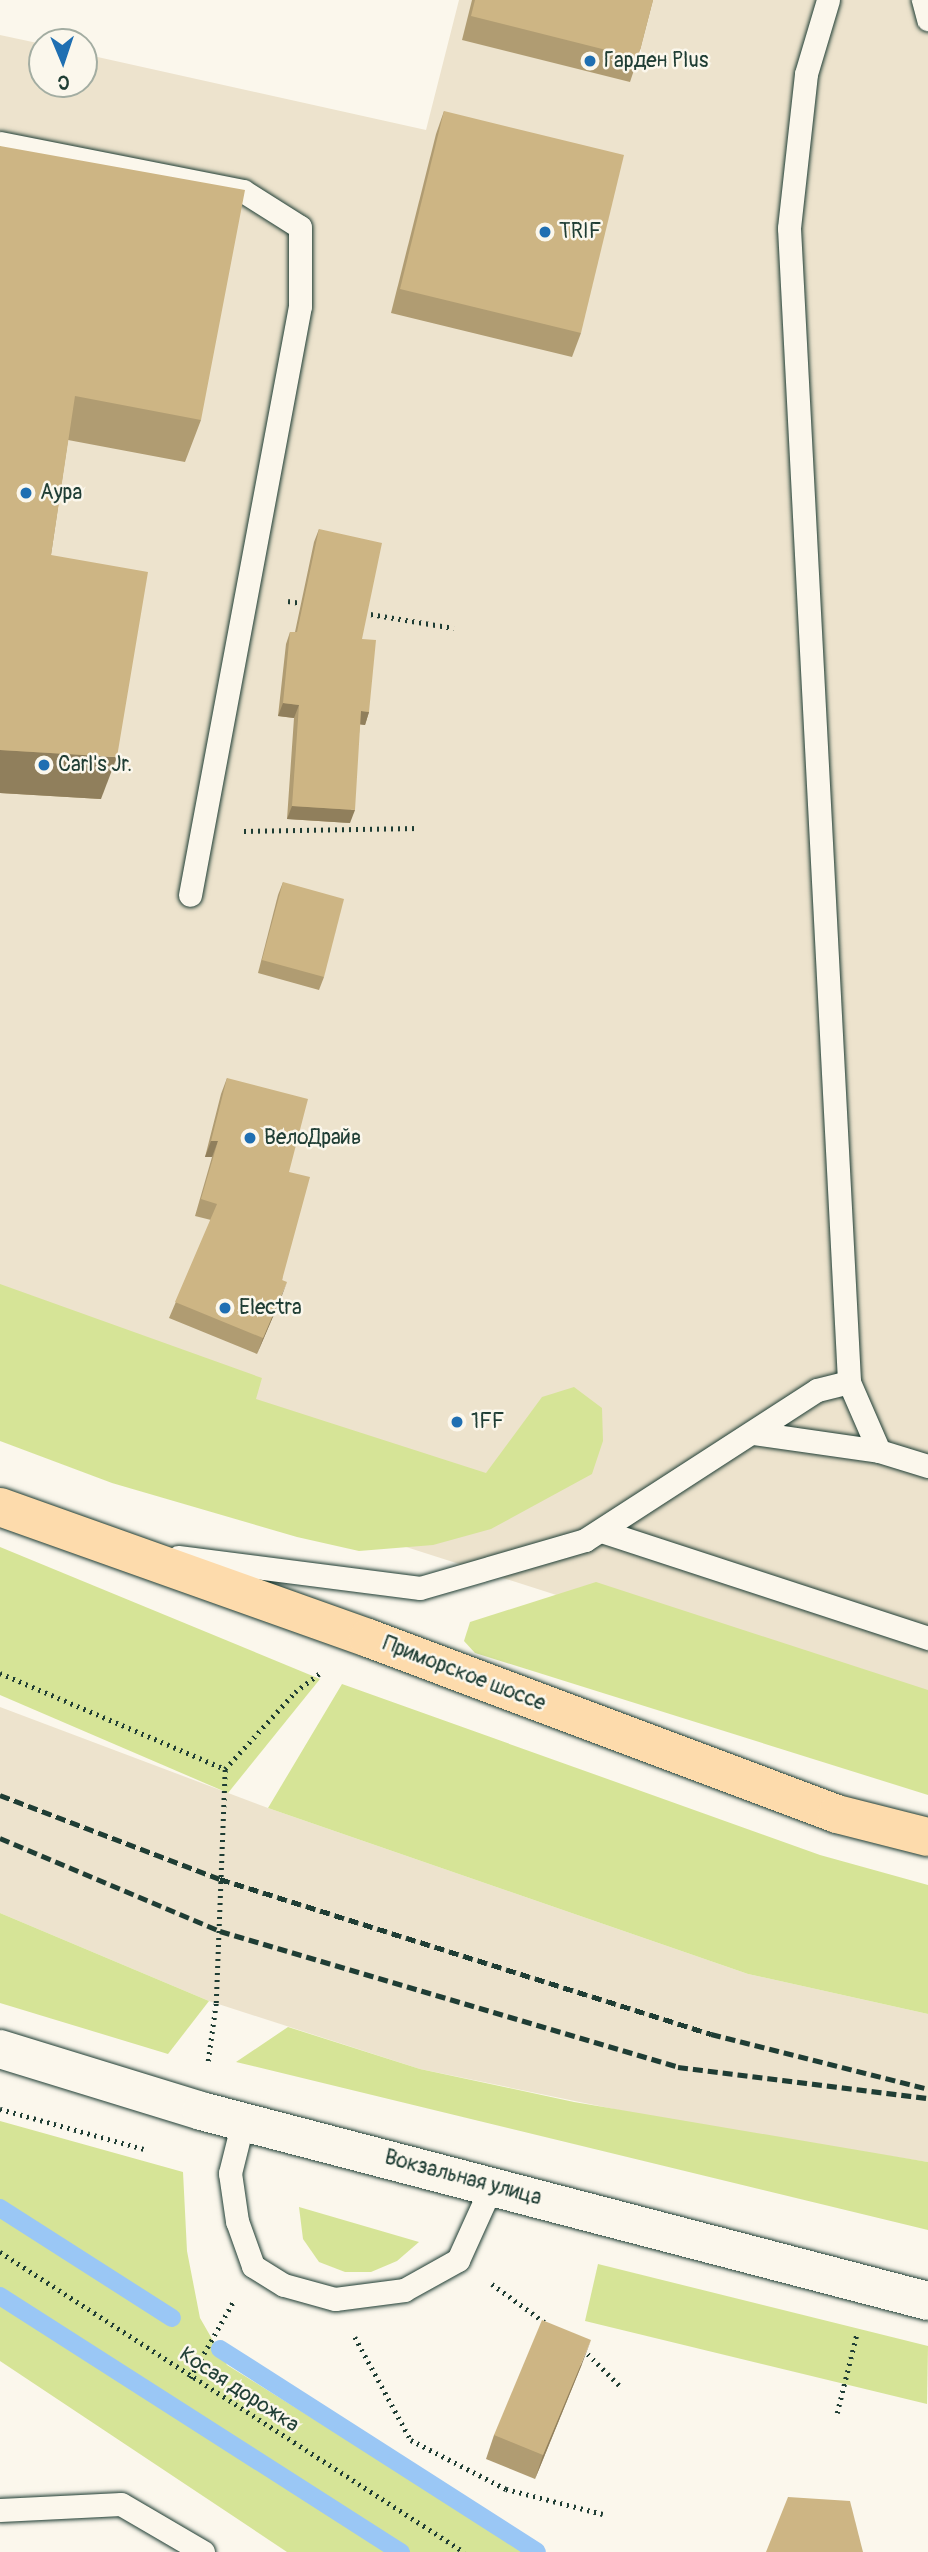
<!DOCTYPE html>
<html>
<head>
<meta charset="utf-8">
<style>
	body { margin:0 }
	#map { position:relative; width:928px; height:2552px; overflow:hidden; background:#fbf7ec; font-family:Pangolin,sans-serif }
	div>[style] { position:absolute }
	.built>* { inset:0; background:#ede3cd }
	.green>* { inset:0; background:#d6e497 }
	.stream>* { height:18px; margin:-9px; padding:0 9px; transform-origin:9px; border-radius:9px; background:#9ac7f5 }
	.path>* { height:4.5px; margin-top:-2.25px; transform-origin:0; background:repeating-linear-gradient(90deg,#1f3d34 0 2px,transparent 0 7px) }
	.roads { filter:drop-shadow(0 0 2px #1f3d34) drop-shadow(0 0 2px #1f3d34) }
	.lane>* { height:23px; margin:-11.5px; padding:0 11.5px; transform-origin:11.5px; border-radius:11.5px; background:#fbf7ec }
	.street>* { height:38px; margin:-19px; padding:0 19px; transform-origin:19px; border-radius:19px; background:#fbf7ec }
	.primary>* { height:38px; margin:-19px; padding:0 19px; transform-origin:19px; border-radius:19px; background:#fddbac }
	.rail>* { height:5px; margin-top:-2.5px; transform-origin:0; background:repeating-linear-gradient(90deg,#1f3d34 0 10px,transparent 0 15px) }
	.wall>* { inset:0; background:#b09c72 }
	.shaded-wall>* { inset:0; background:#907f5c }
	.building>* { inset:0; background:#cdb584 }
	.dots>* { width:19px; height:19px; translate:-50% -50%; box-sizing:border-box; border:4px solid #fbf7ec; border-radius:50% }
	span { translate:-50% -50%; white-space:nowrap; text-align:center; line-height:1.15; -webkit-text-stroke:5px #fbf7ec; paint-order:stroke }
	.poi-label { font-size:21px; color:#1f3d34 }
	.left { translate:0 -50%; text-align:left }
	.street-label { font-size:21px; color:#1f3d34 }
	.north { position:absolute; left:28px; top:28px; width:70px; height:70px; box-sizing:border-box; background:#fbf7ec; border:2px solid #a3ada2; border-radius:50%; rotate:178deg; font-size:19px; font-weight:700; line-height:28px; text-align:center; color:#1f3d34 }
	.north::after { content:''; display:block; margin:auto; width:24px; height:32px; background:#1f6fb2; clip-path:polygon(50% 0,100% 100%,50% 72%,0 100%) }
</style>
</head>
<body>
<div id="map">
	<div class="built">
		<i style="clip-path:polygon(459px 0,928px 0,928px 1714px,0 1417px,0 35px,42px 44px,42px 84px,84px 84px,84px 54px,426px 130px)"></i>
		<i style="clip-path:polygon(0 1707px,268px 1808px,748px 1974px,928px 2014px,928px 2162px,701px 2127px,420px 2069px,209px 2001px,0 1913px)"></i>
	</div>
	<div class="green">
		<i style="clip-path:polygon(0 1284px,262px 1378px,256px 1399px,486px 1473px,542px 1397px,574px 1387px,602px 1408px,603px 1441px,592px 1474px,491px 1529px,433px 1545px,359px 1551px,297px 1537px,112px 1483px,0 1441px)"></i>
		<i style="clip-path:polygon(0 1547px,320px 1679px,228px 1793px,0 1695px)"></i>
		<i style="clip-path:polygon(596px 1582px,928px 1690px,928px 1795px,475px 1653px,464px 1641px,470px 1622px)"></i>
		<i style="clip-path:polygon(342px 1684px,820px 1855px,928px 1885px,928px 2014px,748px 1974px,268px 1808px)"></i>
		<i style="clip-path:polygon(0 1913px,209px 2001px,168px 2054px,0 2003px)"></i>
		<i style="clip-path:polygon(288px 2027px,420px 2069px,574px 2102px,928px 2162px,928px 2230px,236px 2062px)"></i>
		<i style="clip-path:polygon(0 2121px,183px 2172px,187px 2251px,200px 2318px,227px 2365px,527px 2552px,287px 2552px,0 2361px)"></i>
		<i style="clip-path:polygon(299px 2207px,419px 2242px,397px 2261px,371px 2272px,345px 2272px,319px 2262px,303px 2239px)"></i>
		<i style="clip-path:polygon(598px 2264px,928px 2346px,927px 2404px,585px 2321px)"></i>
	</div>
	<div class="stream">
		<i style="left:0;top:2208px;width:204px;rotate:32.6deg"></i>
		<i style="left:0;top:2296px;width:476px;rotate:32.6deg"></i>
		<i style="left:220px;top:2349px;width:376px;rotate:32.6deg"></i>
	</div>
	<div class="path">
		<i style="left:288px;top:601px;width:19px;rotate:9deg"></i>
		<i style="left:364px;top:613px;width:91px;rotate:9.5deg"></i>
		<i style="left:244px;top:831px;width:174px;rotate:-1deg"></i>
		<i style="left:0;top:1673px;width:245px;rotate:23.1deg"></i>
		<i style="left:208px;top:2061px;width:59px;rotate:-82.1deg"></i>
		<i style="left:216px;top:2003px;width:234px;rotate:-87.8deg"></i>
		<i style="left:225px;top:1769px;width:104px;rotate:-47.7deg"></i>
		<i style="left:295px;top:1692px;width:31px;rotate:-37deg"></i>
		<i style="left:0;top:2109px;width:149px;rotate:15.5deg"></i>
		<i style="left:0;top:2252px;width:553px;rotate:32.88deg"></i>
		<i style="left:492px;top:2284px;width:68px;rotate:36deg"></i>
		<i style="left:355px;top:2337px;width:117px;rotate:61.5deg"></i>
		<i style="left:411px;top:2440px;width:107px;rotate:27.3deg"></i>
		<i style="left:506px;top:2489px;width:100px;rotate:14.5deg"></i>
		<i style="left:583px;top:2349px;width:55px;rotate:45deg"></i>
		<i style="left:190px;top:2378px;width:87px;rotate:-60.5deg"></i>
		<i style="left:837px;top:2413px;width:82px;rotate:-76deg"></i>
	</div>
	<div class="roads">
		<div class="lane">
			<i style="left:828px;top:0;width:77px;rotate:106.6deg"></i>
			<i style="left:806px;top:74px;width:155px;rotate:96.3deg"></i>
			<i style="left:789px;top:228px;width:1156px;rotate:87.02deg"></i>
			<i style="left:849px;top:1382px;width:75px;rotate:66.5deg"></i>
			<i style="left:879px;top:1451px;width:51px;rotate:17deg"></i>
			<i style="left:923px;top:0;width:20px;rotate:75deg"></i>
			<i style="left:0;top:143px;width:248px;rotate:11.2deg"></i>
			<i style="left:243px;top:191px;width:67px;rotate:32.3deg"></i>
			<i style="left:300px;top:227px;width:79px;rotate:90deg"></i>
			<i style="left:300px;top:306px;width:599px;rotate:100.58deg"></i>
			<i style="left:754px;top:1433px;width:126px;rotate:8.2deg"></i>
			<i style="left:601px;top:1531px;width:344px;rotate:18.1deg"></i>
			<i style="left:178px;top:1557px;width:244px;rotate:7.3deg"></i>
			<i style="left:420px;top:1588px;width:172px;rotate:-16.2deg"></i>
			<i style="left:585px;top:1540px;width:276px;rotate:-32.9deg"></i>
			<i style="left:817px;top:1390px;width:33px;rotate:-14deg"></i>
			<i style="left:243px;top:2121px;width:54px;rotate:104deg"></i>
			<i style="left:230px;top:2173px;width:49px;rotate:81.7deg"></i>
			<i style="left:237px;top:2221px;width:48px;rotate:70.4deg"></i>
			<i style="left:253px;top:2266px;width:36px;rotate:32deg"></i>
			<i style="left:284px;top:2285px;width:53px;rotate:15.4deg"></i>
			<i style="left:335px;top:2299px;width:70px;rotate:-7.4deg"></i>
			<i style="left:404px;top:2290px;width:62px;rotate:-29.1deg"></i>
			<i style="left:458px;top:2260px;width:82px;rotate:-65.6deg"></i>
			<i style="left:0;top:2510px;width:121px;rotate:-2.8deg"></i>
			<i style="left:121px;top:2504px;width:95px;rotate:30.3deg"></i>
		</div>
		<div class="street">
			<i style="left:0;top:2049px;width:210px;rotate:17.1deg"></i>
			<i style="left:201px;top:2111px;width:751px;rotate:14.65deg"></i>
		</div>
		<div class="primary">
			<i style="left:0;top:1507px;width:391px;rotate:19.6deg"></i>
			<i style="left:368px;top:1638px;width:501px;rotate:20.57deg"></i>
			<i style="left:837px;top:1814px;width:94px;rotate:14.2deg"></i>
		</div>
	</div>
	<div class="rail">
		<i style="left:0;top:1795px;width:235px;rotate:20.9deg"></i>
		<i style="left:220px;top:1879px;width:515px;rotate:17.52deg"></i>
		<i style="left:711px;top:2034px;width:224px;rotate:14.2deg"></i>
		<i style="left:0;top:1838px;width:239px;rotate:22.9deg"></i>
		<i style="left:220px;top:1931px;width:478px;rotate:16.5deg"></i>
		<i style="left:678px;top:2067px;width:252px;rotate:7.1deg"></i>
	</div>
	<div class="wall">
		<i style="clip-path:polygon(472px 0,653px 0,638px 58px,630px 82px,462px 40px)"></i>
		<i style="clip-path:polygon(444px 111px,581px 333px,572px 357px,391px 313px,436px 134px)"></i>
		<i style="clip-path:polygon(0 146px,201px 420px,185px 462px,68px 440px,51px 555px,101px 799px,0 793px)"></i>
		<i style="clip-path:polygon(319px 529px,362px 639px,369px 712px,365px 725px,360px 724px,350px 823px,287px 819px,294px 718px,278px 716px,286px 644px,290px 632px,295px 632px,314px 542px)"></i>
		<i style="clip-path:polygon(283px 882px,324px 977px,319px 990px,258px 973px,278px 895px)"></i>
		<i style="clip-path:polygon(227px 1078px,289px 1172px,281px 1298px,257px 1354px,169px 1318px,211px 1220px,195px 1216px,212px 1157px,205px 1157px,221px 1094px)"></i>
		<i style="clip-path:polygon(582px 2364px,535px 2479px,486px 2459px,494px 2435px)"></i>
	</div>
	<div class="shaded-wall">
		<i style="clip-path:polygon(283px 703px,299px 705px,294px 718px,278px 716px)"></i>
		<i style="clip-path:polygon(361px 711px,369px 712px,365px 725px,356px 724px)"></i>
		<i style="clip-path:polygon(0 750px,117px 757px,101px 799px,0 793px)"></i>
		<i style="clip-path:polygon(292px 806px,355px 810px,350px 823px,287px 819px)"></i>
		<i style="clip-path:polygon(211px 1141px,218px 1141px,212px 1157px,205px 1157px)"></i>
		<i style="clip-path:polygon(287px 1282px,281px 1298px,257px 1354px,263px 1338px)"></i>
		<i style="clip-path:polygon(591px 2340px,582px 2364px,535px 2479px,543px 2455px)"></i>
	</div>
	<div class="building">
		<i style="clip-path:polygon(475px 0,653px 0,638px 58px,471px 16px)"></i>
		<i style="clip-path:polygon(444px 111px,624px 155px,581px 333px,400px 289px)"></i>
		<i style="clip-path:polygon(0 146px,245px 190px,201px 420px,75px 396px,51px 555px,148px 572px,117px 757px,0 750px)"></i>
		<i style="clip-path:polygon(319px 529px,382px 543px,362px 639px,376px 640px,369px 712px,361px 711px,355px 810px,292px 806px,299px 705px,283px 703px,290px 632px,297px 632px)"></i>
		<i style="clip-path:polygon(283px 882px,344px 899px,324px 977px,262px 960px)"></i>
		<i style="clip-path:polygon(227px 1078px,308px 1099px,289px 1172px,310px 1177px,282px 1280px,287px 1282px,263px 1338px,175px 1302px,217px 1204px,201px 1199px,218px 1141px,211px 1141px)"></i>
		<i style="clip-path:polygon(542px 2320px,591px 2340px,543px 2455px,494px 2435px)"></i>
		<i style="clip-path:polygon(788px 2497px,850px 2501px,863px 2552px,766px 2552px)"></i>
	</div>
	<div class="dots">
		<i style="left:590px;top:61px;background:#1f6fb2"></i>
		<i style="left:545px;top:232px;background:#1f6fb2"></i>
		<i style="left:26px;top:493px;background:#1f6fb2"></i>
		<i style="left:44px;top:765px;background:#1f6fb2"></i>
		<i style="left:250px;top:1138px;background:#1f6fb2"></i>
		<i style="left:225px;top:1308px;background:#1f6fb2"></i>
		<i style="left:457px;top:1422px;background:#1f6fb2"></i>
	</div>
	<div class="poi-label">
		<span class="left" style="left:604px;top:61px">Гарден Plus</span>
		<span class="left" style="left:559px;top:232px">TRIF</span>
		<span class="left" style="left:40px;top:493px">Аура</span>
		<span class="left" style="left:58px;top:765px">Carl's Jr.</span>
		<span class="left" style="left:264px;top:1138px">ВелоДрайв</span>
		<span class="left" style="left:239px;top:1308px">Electra</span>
		<span class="left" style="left:471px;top:1422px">1FF</span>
	</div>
	<div class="street-label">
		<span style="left:464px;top:1674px;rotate:21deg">Приморское шоссе</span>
		<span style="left:463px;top:2178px;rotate:15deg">Вокзальная улица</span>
		<span style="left:239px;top:2390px;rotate:33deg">Косая дорожка</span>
	</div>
	<div class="north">С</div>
</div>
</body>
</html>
